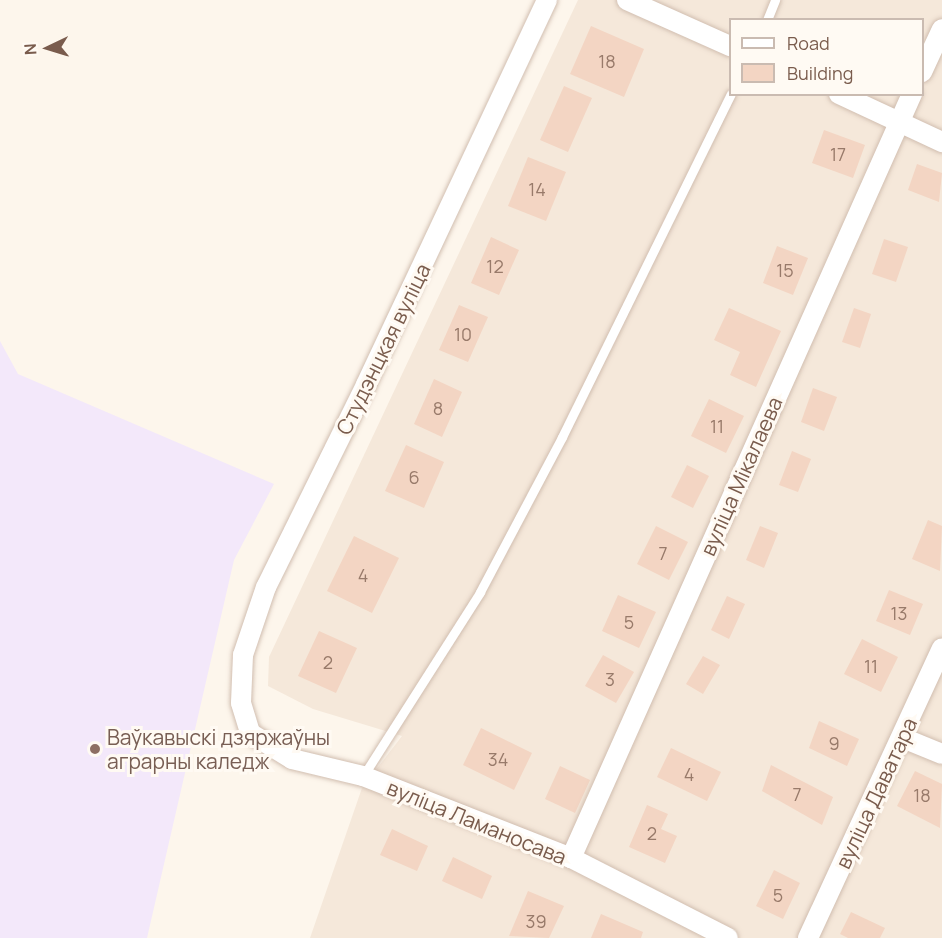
<!DOCTYPE html>
<html>
<head>
<meta charset="utf-8">
<style>
	body { margin:0 }
	#map { position:relative; width:942px; height:938px; overflow:hidden; background:#fdf6ec; font-family:Manrope,sans-serif }
	div>[style] { position:absolute }
	.residential>* { inset:0; background:#f5e8da }
	.education>* { inset:0; background:#f3e8fa }
	.building>* { inset:0; background:#f3d5c3 }
	.roads { filter:drop-shadow(0 0 2px #d1beb0) drop-shadow(0 0 2px #d1beb0) }
	.service>* { height:9px; margin:-4.5px; padding:0 4.5px; transform-origin:4.5px; border-radius:4.5px; background:#fff }
	.minor>* { height:20px; margin:-10px; padding:0 10px; transform-origin:10px; border-radius:10px; background:#fff }
	.dots>* { width:16px; height:16px; translate:-50% -50%; box-sizing:border-box; border:3px solid #fffaf3; border-radius:50% }
	span { translate:-50% -50%; white-space:nowrap; text-align:center; line-height:1.15; -webkit-text-stroke:6px #fffaf3; paint-order:stroke }
	.number-label { font-size:18px; color:#987a6a }
	.number-label span { -webkit-text-stroke-width:0 }
	.street-label { font-size:21px; color:#7a5c4d }
	.education-label { font-size:21px; color:#785e54 }
	.left { translate:0 -50%; text-align:left }
	.legend { position:absolute; left:729px; top:18px; width:195px; height:78px; box-sizing:border-box; background:#fffaf3; border:2px solid #cabbb1; margin:0; padding:8px 10px; list-style:none; font-size:18px; color:#7a5c4d }
	.legend li { display:flex; align-items:center; gap:12px; height:30px }
	.legend b { width:30px; border:2px solid #cabbb1 }
	.north { position:absolute; left:18px; top:18px; width:60px; height:60px; -webkit-text-stroke:4px #fffaf3; paint-order:stroke; rotate:266deg; font-size:16px; font-weight:700; line-height:24px; text-align:center; color:#7a5c4d }
	.north::after { content:''; display:block; margin:auto; width:21px; height:27px; background:#7a5c4d; clip-path:polygon(50% 0,100% 100%,50% 72%,0 100%) }
</style>
</head>
<body>
<div id="map">
	<div class="residential">
		<i style="clip-path:polygon(evenodd,578px 0,942px 0,942px 938px,310px 938px,362px 788px,402px 736px,313px 709px,268px 686px,269px 657px,578px 0,730px 20px,922px 20px,922px 94px,730px 94px,730px 20px)"></i>
	</div>
	<div class="education">
		<i style="clip-path:polygon(0 341px,18px 374px,274px 484px,234px 560px,147px 938px,0 938px)"></i>
	</div>
	<div class="building">
		<i style="clip-path:polygon(591px 26px,644px 49px,624px 97px,570px 74px)"></i>
		<i style="clip-path:polygon(564px 86px,592px 98px,568px 152px,540px 140px)"></i>
		<i style="clip-path:polygon(824px 130px,865px 145px,853px 178px,812px 163px)"></i>
		<i style="clip-path:polygon(528px 157px,566px 172px,546px 221px,508px 206px)"></i>
		<i style="clip-path:polygon(917px 164px,942px 173px,939px 202px,908px 190px)"></i>
		<i style="clip-path:polygon(491px 237px,519px 250px,499px 295px,471px 283px)"></i>
		<i style="clip-path:polygon(884px 239px,908px 247px,896px 282px,872px 274px)"></i>
		<i style="clip-path:polygon(777px 246px,808px 258px,793px 295px,763px 283px)"></i>
		<i style="clip-path:polygon(459px 305px,488px 317px,468px 362px,439px 350px)"></i>
		<i style="clip-path:polygon(729px 308px,781px 331px,756px 387px,730px 375px,740px 352px,714px 340px)"></i>
		<i style="clip-path:polygon(854px 308px,871px 314px,860px 348px,842px 342px)"></i>
		<i style="clip-path:polygon(434px 379px,462px 392px,442px 437px,414px 424px)"></i>
		<i style="clip-path:polygon(813px 388px,837px 397px,824px 431px,801px 422px)"></i>
		<i style="clip-path:polygon(709px 399px,744px 416px,726px 453px,691px 436px)"></i>
		<i style="clip-path:polygon(406px 445px,444px 462px,424px 508px,385px 491px)"></i>
		<i style="clip-path:polygon(792px 451px,811px 459px,798px 492px,779px 485px)"></i>
		<i style="clip-path:polygon(687px 465px,709px 476px,693px 508px,671px 497px)"></i>
		<i style="clip-path:polygon(928px 520px,942px 526px,940px 571px,912px 559px)"></i>
		<i style="clip-path:polygon(656px 526px,688px 542px,669px 580px,637px 564px)"></i>
		<i style="clip-path:polygon(760px 526px,778px 533px,764px 568px,746px 560px)"></i>
		<i style="clip-path:polygon(354px 536px,399px 558px,372px 613px,327px 591px)"></i>
		<i style="clip-path:polygon(889px 590px,923px 604px,910px 635px,876px 621px)"></i>
		<i style="clip-path:polygon(618px 595px,656px 612px,639px 648px,602px 631px)"></i>
		<i style="clip-path:polygon(727px 596px,745px 604px,729px 639px,711px 630px)"></i>
		<i style="clip-path:polygon(319px 631px,357px 648px,336px 693px,298px 676px)"></i>
		<i style="clip-path:polygon(862px 639px,898px 657px,881px 692px,844px 674px)"></i>
		<i style="clip-path:polygon(603px 655px,634px 672px,616px 703px,585px 686px)"></i>
		<i style="clip-path:polygon(703px 656px,720px 665px,703px 694px,686px 684px)"></i>
		<i style="clip-path:polygon(819px 721px,859px 739px,847px 766px,809px 748px)"></i>
		<i style="clip-path:polygon(481px 728px,532px 753px,514px 790px,463px 765px)"></i>
		<i style="clip-path:polygon(671px 748px,721px 772px,707px 801px,657px 777px)"></i>
		<i style="clip-path:polygon(771px 765px,833px 797px,822px 825px,762px 791px)"></i>
		<i style="clip-path:polygon(560px 766px,590px 780px,575px 813px,545px 799px)"></i>
		<i style="clip-path:polygon(915px 771px,942px 784px,940px 828px,897px 806px)"></i>
		<i style="clip-path:polygon(647px 805px,668px 814px,661px 829px,677px 836px,665px 863px,629px 847px)"></i>
		<i style="clip-path:polygon(392px 829px,428px 846px,417px 871px,380px 855px)"></i>
		<i style="clip-path:polygon(453px 857px,492px 876px,482px 899px,442px 881px)"></i>
		<i style="clip-path:polygon(774px 870px,800px 883px,783px 919px,756px 906px)"></i>
		<i style="clip-path:polygon(528px 891px,564px 906px,549px 938px,509px 936px)"></i>
		<i style="clip-path:polygon(851px 912px,885px 928px,880px 938px,848px 938px,840px 934px)"></i>
		<i style="clip-path:polygon(601px 914px,643px 932px,641px 938px,591px 938px)"></i>
	</div>
	<div class="roads">
		<div class="service">
			<i style="left:767px;top:20px;width:22px;rotate:-68deg"></i>
			<i style="left:363px;top:776px;width:218px;rotate:-57.5deg"></i>
			<i style="left:480px;top:592px;width:175px;rotate:-62.1deg"></i>
			<i style="left:562px;top:437px;width:382px;rotate:-63.8deg"></i>
		</div>
		<div class="minor">
			<i style="left:547px;top:0;width:425px;rotate:115.2deg"></i>
			<i style="left:366px;top:385px;width:225px;rotate:116.3deg"></i>
			<i style="left:266px;top:587px;width:72px;rotate:108.7deg"></i>
			<i style="left:243px;top:655px;width:48px;rotate:92.4deg"></i>
			<i style="left:241px;top:703px;width:31px;rotate:73deg"></i>
			<i style="left:250px;top:733px;width:49px;rotate:31.8deg"></i>
			<i style="left:292px;top:759px;width:73px;rotate:13.5deg"></i>
			<i style="left:363px;top:776px;width:224px;rotate:21.5deg"></i>
			<i style="left:571px;top:858px;width:176px;rotate:27deg"></i>
			<i style="left:627px;top:0;width:113px;rotate:24.1deg"></i>
			<i style="left:922px;top:72px;width:47px;rotate:-65.1deg"></i>
			<i style="left:839px;top:94px;width:114px;rotate:25deg"></i>
			<i style="left:903px;top:738px;width:42px;rotate:22.3deg"></i>
			<i style="left:571px;top:858px;width:837px;rotate:-65.95deg"></i>
			<i style="left:808px;top:938px;width:319px;rotate:-65.2deg"></i>
		</div>
	</div>
	<div class="dots">
		<i style="left:95px;top:749px;background:#8d6e63"></i>
	</div>
	<div class="number-label">
		<span style="left:607px;top:61px">18</span>
		<span style="left:838px;top:154px">17</span>
		<span style="left:537px;top:189px">14</span>
		<span style="left:495px;top:266px">12</span>
		<span style="left:785px;top:270px">15</span>
		<span style="left:463px;top:334px">10</span>
		<span style="left:438px;top:408px">8</span>
		<span style="left:717px;top:426px">11</span>
		<span style="left:414px;top:477px">6</span>
		<span style="left:663px;top:553px">7</span>
		<span style="left:363px;top:575px">4</span>
		<span style="left:899px;top:613px">13</span>
		<span style="left:629px;top:622px">5</span>
		<span style="left:328px;top:662px">2</span>
		<span style="left:871px;top:666px">11</span>
		<span style="left:610px;top:679px">3</span>
		<span style="left:834px;top:743px">9</span>
		<span style="left:498px;top:759px">34</span>
		<span style="left:689px;top:774px">4</span>
		<span style="left:797px;top:794px">7</span>
		<span style="left:922px;top:795px">18</span>
		<span style="left:652px;top:833px">2</span>
		<span style="left:778px;top:895px">5</span>
		<span style="left:536px;top:921px">39</span>
	</div>
	<div class="street-label">
		<span style="left:383px;top:349px;rotate:-64deg">Студэнцкая вуліца</span>
		<span style="left:741px;top:476px;rotate:-66deg">вуліца Мікалаева</span>
		<span style="left:876px;top:793px;rotate:-65deg">вуліца Даватара</span>
		<span style="left:477px;top:822px;rotate:22deg">вуліца Ламаносава</span>
	</div>
	<div class="education-label">
		<span class="left" style="left:107px;top:749px">Ваўкавыскі дзяржаўны<br>аграрны каледж</span>
	</div>
	<ul class="legend">
	<li><b style="height:8px;background:#fff"></b>Road</li>
	<li><b style="height:16px;background:#f3d5c3"></b>Building</li>
	</ul>
	<div class="north">N</div>
</div>
</body>
</html>
